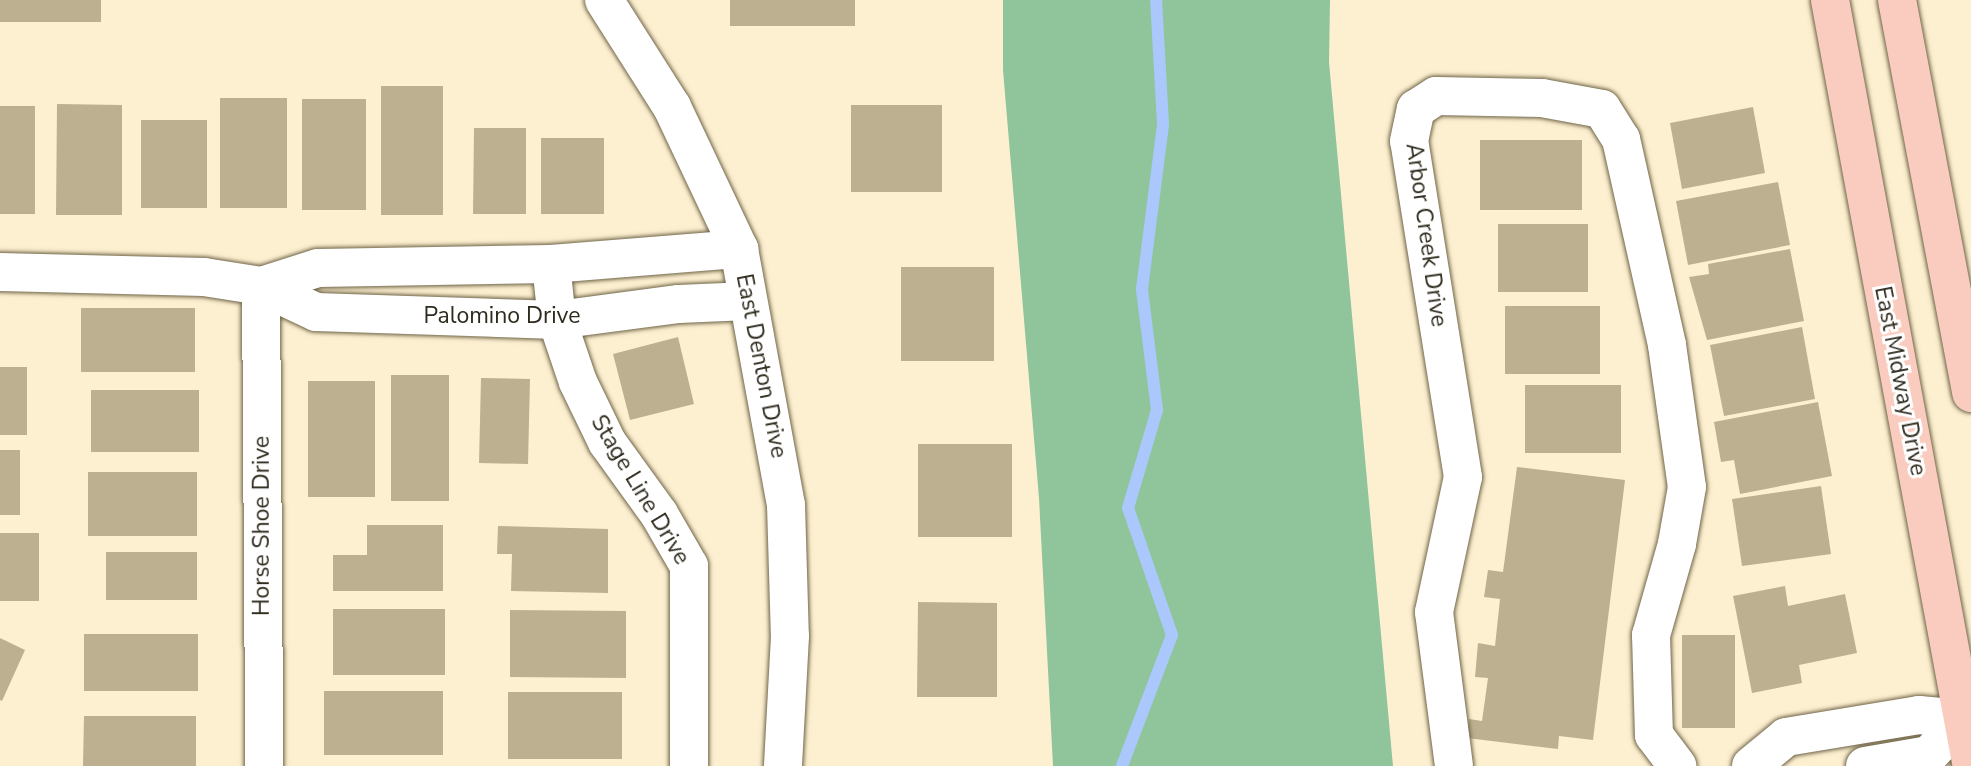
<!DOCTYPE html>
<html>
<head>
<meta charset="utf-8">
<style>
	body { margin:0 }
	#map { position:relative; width:1971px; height:766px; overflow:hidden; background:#fdf0d0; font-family:"Nunito Sans",sans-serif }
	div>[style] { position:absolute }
	.forest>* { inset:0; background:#90c49b }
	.stream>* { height:12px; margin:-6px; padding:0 6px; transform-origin:6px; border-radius:6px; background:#abc8fc }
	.building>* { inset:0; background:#bcb091 }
	.roads { filter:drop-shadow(0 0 2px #6f6448) drop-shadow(0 0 2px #6f6448) }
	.minor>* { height:38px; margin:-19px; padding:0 19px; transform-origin:19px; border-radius:19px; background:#fff }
	.major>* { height:38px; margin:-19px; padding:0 19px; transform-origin:19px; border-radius:19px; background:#facbbf }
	span { translate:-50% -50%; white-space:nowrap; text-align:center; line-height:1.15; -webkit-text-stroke:6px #fff; paint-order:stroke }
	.street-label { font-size:23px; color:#2e2a1d }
</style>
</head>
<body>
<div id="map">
	<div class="forest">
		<i style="clip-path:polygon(1003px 0,1330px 0,1329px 62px,1393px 766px,1053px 766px,1039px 498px,1003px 70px)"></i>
	</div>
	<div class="stream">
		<i style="left:1122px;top:766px;width:140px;rotate:-69.1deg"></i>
		<i style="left:1172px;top:635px;width:134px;rotate:-109.1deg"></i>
		<i style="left:1128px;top:508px;width:102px;rotate:-73.5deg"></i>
		<i style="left:1157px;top:410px;width:122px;rotate:-97.1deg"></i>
		<i style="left:1142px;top:289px;width:166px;rotate:-82.7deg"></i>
		<i style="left:1163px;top:124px;width:124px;rotate:-93.2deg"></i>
	</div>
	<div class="building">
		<i style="clip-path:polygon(0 0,101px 0,101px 22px,0 22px)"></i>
		<i style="clip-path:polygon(730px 0,855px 0,855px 26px,730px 26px)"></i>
		<i style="clip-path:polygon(381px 86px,443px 86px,443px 215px,381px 215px)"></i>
		<i style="clip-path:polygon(220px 98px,287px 98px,287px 208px,220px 208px)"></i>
		<i style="clip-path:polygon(302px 99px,366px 99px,366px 210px,302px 210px)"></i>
		<i style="clip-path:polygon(57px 104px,122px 105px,122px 215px,56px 215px)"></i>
		<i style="clip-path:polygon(851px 105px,942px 105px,942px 192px,851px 192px)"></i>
		<i style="clip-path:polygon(0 106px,35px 106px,35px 214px,0 214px)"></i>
		<i style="clip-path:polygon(1753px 107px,1765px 173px,1682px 189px,1670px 123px)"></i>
		<i style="clip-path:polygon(141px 120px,207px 120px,207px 208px,141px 208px)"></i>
		<i style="clip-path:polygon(474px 128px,526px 128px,526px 214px,473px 214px)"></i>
		<i style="clip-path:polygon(541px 138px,604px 138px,604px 214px,541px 214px)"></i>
		<i style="clip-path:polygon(1480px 140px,1582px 140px,1582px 210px,1480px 210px)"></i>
		<i style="clip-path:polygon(1778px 182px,1790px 245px,1688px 265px,1676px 201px)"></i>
		<i style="clip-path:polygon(1498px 224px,1588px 224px,1588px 292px,1498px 292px)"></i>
		<i style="clip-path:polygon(1790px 249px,1804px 321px,1707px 340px,1689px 277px,1709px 274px,1708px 264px)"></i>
		<i style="clip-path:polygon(901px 267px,994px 267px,994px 361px,901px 361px)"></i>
		<i style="clip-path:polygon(1505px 306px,1600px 306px,1600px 374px,1505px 374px)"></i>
		<i style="clip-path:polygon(81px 308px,195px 308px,195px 372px,81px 372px)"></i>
		<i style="clip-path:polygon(1802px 327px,1815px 399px,1724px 416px,1710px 345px)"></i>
		<i style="clip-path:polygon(678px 337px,694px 404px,630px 420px,613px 354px)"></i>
		<i style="clip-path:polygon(0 367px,27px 367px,27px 435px,0 435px)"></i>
		<i style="clip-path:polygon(391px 375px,449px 375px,449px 501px,391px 501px)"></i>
		<i style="clip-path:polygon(481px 378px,530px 379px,528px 464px,479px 463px)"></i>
		<i style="clip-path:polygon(308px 381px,375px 381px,375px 497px,308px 497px)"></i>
		<i style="clip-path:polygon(1525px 385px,1621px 385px,1621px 453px,1525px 453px)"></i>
		<i style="clip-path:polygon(91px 390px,199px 390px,199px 452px,91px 452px)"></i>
		<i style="clip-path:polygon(1818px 402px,1832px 476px,1740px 494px,1734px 460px,1721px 462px,1714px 422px)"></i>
		<i style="clip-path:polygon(918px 444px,1012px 444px,1012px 537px,918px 537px)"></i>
		<i style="clip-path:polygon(0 450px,20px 450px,20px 515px,0 515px)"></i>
		<i style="clip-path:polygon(1517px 467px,1625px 480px,1593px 740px,1559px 736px,1558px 749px,1467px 738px,1469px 719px,1482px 721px,1488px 678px,1475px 677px,1478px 643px,1495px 646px,1500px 599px,1484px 597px,1488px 570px,1503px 572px)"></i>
		<i style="clip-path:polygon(88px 472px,197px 472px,197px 536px,88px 536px)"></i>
		<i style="clip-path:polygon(1821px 486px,1831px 554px,1742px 566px,1732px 499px)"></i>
		<i style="clip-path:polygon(367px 525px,443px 525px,443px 591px,333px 591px,333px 555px,367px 555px)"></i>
		<i style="clip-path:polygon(498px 526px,608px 529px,608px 593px,511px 591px,512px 554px,497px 554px)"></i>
		<i style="clip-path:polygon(0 533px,39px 533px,39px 601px,0 601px)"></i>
		<i style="clip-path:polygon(106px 552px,197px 552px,197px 600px,106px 600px)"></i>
		<i style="clip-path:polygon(1785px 586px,1788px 606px,1845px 594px,1857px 653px,1799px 665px,1802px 683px,1752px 693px,1733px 596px)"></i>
		<i style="clip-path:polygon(918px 602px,997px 603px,997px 697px,917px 697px)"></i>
		<i style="clip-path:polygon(333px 609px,445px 609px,445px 675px,333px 675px)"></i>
		<i style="clip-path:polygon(510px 610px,626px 611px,626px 678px,510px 677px)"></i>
		<i style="clip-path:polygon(84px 634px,198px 634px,198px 691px,84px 691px)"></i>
		<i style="clip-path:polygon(1682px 635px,1735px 635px,1735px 728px,1682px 728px)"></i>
		<i style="clip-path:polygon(0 638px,25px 650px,2px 701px,0 700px)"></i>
		<i style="clip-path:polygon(324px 691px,443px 691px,443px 755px,324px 755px)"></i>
		<i style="clip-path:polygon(508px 692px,622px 692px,622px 759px,508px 759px)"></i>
		<i style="clip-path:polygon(84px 716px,196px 716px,196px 766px,83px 766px)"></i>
	</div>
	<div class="roads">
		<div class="minor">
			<i style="left:604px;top:0;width:127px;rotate:57.6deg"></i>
			<i style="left:672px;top:107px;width:157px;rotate:64.7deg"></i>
			<i style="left:739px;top:249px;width:260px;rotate:79.6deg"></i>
			<i style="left:786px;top:505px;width:131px;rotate:88.3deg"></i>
			<i style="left:790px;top:636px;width:130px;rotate:93.1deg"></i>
			<i style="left:551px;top:264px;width:56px;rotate:83.9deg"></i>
			<i style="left:557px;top:320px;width:65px;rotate:71.3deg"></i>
			<i style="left:578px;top:382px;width:67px;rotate:64.2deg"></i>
			<i style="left:607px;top:442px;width:89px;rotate:54.2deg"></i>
			<i style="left:659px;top:514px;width:60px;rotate:60deg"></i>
			<i style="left:689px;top:566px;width:200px;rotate:90deg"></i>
			<i style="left:0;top:272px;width:204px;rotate:1.4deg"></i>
			<i style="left:204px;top:277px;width:58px;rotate:9deg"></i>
			<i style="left:261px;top:286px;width:61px;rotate:25.3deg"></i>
			<i style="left:316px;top:312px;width:241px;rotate:1.9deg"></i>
			<i style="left:557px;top:320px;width:123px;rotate:-7.5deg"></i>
			<i style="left:679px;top:304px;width:69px;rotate:-2.5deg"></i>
			<i style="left:261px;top:286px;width:60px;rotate:-17.5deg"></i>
			<i style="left:318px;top:268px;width:233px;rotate:-1deg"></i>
			<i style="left:551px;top:264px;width:189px;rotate:-4.6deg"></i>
			<i style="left:261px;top:286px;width:480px;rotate:89.6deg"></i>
			<i style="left:1454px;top:766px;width:155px;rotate:-97.4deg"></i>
			<i style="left:1434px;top:612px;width:138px;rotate:-77.9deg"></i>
			<i style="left:1463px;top:477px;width:340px;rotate:-99.1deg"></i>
			<i style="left:1409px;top:141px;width:33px;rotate:-78deg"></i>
			<i style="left:1416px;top:109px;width:24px;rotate:-33deg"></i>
			<i style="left:1436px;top:96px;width:106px;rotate:1.1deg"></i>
			<i style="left:1542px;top:98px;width:61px;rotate:10.4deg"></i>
			<i style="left:1602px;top:109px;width:36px;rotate:58deg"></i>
			<i style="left:1621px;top:139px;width:211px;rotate:77.4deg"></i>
			<i style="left:1667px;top:345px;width:143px;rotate:82deg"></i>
			<i style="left:1687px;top:487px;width:58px;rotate:100deg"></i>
			<i style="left:1677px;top:544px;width:95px;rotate:105.9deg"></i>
			<i style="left:1651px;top:635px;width:100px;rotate:88.3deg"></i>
			<i style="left:1654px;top:735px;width:39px;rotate:53deg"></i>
			<i style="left:1751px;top:766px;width:45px;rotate:-39.6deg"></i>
			<i style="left:1786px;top:737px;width:135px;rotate:-9.4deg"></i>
			<i style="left:1919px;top:715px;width:44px;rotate:5.2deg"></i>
			<i style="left:1865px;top:766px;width:65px;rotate:-9.8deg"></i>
			<i style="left:1929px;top:755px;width:50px;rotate:-46.6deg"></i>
		</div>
		<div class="major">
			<i style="left:1830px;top:0;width:775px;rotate:79.52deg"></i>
			<i style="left:1897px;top:0;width:400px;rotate:79.3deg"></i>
		</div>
	</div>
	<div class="street-label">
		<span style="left:1426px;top:235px;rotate:82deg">Arbor Creek Drive</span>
		<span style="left:502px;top:316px">Palomino Drive</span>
		<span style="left:761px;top:366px;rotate:79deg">East Denton Drive</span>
		<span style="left:1900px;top:381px;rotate:79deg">East Midway Drive</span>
		<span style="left:640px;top:490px;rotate:59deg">Stage Line Drive</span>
		<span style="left:262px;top:526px;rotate:-90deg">Horse Shoe Drive</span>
	</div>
</div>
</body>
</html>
